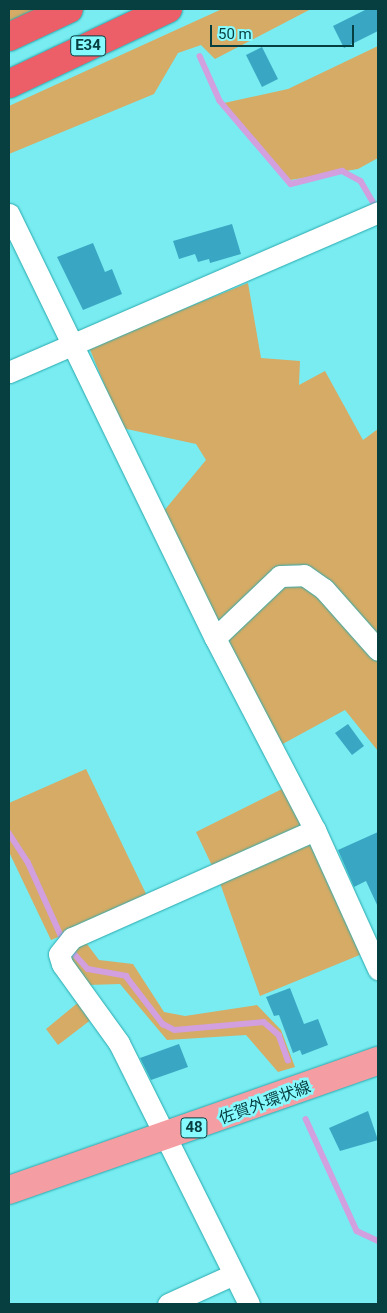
<!DOCTYPE html>
<html>
<head>
<meta charset="utf-8">
<style>
	body { margin:0 }
	#map { position:relative; width:387px; height:1313px; overflow:hidden; background:#78ecf1; font-family:Roboto,"Noto Sans JP",sans-serif }
	div>[style] { position:absolute }
	.green>* { inset:0; background:#d5ab65 }
	.stream>* { height:5.5px; margin:-2.75px; padding:0 2.75px; transform-origin:2.75px; border-radius:2.75px; background:#d29fdf }
	.building>* { inset:0; background:#39a7c4 }
	.roads { filter:drop-shadow(0 0 1px #29a9ae) drop-shadow(0 0 1px #29a9ae) }
	.minor>* { height:21px; margin:-10.5px; padding:0 10.5px; transform-origin:10.5px; border-radius:10.5px; background:#fff }
	.primary>* { height:28px; margin:-14px; padding:0 14px; transform-origin:14px; border-radius:14px; background:#f49ea4 }
	.motorway>* { height:28px; margin:-14px; padding:0 14px; transform-origin:14px; border-radius:14px; background:#ec5e68 }
	span { translate:-50% -50%; white-space:nowrap; text-align:center; line-height:1.15; -webkit-text-stroke:5px #86fafe; paint-order:stroke }
	.shield-label span { padding:1px 4px; background:#86fafe; border:1px solid; border-radius:4px; -webkit-text-stroke-width:0 }
	.shield-label { font-size:15px; color:#073e40; font-weight:700 }
	.street-label { font-size:16px; color:#073e40 }
	.frame { position:absolute; inset:0; border:10px solid #073e40; pointer-events:none }
	.scale { position:absolute; left:210px; top:25px; width:144px; height:22px; box-sizing:border-box; border:2px solid #073e40; border-top:0; padding-left:6px; font-size:15px; line-height:18px; white-space:nowrap; color:#073e40; -webkit-text-stroke:4px #86fafe; paint-order:stroke }
</style>
</head>
<body>
<div id="map">
	<div class="green">
		<i style="clip-path:polygon(9px 9px,47px 9px,9px 26px)"></i>
		<i style="clip-path:polygon(222px 9px,311px 9px,215px 59px,201px 45px,178px 53px,154px 94px,9px 154px,9px 106px)"></i>
		<i style="clip-path:polygon(378px 46px,378px 158px,358px 169px,290px 180px,224px 103px,288px 89px)"></i>
		<i style="clip-path:polygon(248px 283px,261px 358px,300px 361px,299px 385px,325px 371px,363px 440px,378px 429px,378px 642px,319px 580px,378px 661px,378px 751px,345px 710px,279px 746px,163px 512px,206px 460px,196px 444px,122px 428px,89px 347px)"></i>
		<i style="clip-path:polygon(86px 769px,149px 900px,51px 940px,9px 852px,9px 803px)"></i>
		<i style="clip-path:polygon(284px 788px,305px 832px,215px 872px,196px 832px)"></i>
		<i style="clip-path:polygon(309px 841px,362px 954px,260px 996px,220px 883px)"></i>
		<i style="clip-path:polygon(84px 940px,99px 960px,133px 964px,164px 1012px,185px 1016px,257px 1005px,281px 1030px,295px 1067px,278px 1072px,246px 1035px,167px 1040px,120px 984px,88px 985px,65px 959px)"></i>
		<i style="clip-path:polygon(80px 1001px,92px 1019px,58px 1045px,46px 1029px)"></i>
	</div>
	<div class="stream">
		<i style="left:200px;top:56px;width:49px;rotate:66deg"></i>
		<i style="left:220px;top:101px;width:109px;rotate:49.5deg"></i>
		<i style="left:291px;top:184px;width:53px;rotate:-14.3deg"></i>
		<i style="left:342px;top:171px;width:21px;rotate:28deg"></i>
		<i style="left:361px;top:181px;width:30px;rotate:60deg"></i>
		<i style="left:9px;top:833px;width:35px;rotate:57deg"></i>
		<i style="left:28px;top:862px;width:85px;rotate:65.8deg"></i>
		<i style="left:69px;top:948px;width:28px;rotate:48deg"></i>
		<i style="left:88px;top:969px;width:39px;rotate:10deg"></i>
		<i style="left:126px;top:976px;width:61px;rotate:52.4deg"></i>
		<i style="left:163px;top:1024px;width:13px;rotate:27deg"></i>
		<i style="left:175px;top:1030px;width:89px;rotate:-5.1deg"></i>
		<i style="left:264px;top:1022px;width:20px;rotate:41deg"></i>
		<i style="left:279px;top:1035px;width:27px;rotate:70deg"></i>
		<i style="left:306px;top:1119px;width:123px;rotate:65.5deg"></i>
		<i style="left:357px;top:1231px;width:23px;rotate:25deg"></i>
	</div>
	<div class="building">
		<i style="clip-path:polygon(367px 9px,378px 9px,378px 31px,344px 48px,333px 26px)"></i>
		<i style="clip-path:polygon(262px 47px,278px 79px,262px 87px,246px 55px)"></i>
		<i style="clip-path:polygon(232px 224px,241px 254px,210px 263px,209px 259px,198px 262px,195px 254px,179px 259px,173px 241px)"></i>
		<i style="clip-path:polygon(93px 243px,105px 272px,112px 269px,122px 294px,83px 310px,57px 257px)"></i>
		<i style="clip-path:polygon(348px 724px,364px 746px,352px 755px,335px 733px)"></i>
		<i style="clip-path:polygon(378px 832px,378px 907px,366px 881px,354px 887px,338px 850px)"></i>
		<i style="clip-path:polygon(290px 988px,304px 1024px,318px 1019px,328px 1045px,302px 1055px,300px 1050px,293px 1053px,279px 1015px,274px 1016px,266px 997px)"></i>
		<i style="clip-path:polygon(179px 1044px,188px 1067px,151px 1080px,140px 1058px)"></i>
		<i style="clip-path:polygon(368px 1111px,378px 1140px,340px 1151px,329px 1128px)"></i>
	</div>
	<div class="roads">
		<div class="minor">
			<i style="left:9px;top:214px;width:471px;rotate:64.1deg"></i>
			<i style="left:215px;top:638px;width:216px;rotate:62.5deg"></i>
			<i style="left:315px;top:830px;width:153px;rotate:65.6deg"></i>
			<i style="left:9px;top:372px;width:402px;rotate:-23.4deg"></i>
			<i style="left:215px;top:638px;width:90px;rotate:-43.6deg"></i>
			<i style="left:280px;top:576px;width:24px;rotate:-2deg"></i>
			<i style="left:304px;top:575px;width:24px;rotate:35deg"></i>
			<i style="left:324px;top:589px;width:81px;rotate:48.5deg"></i>
			<i style="left:168px;top:1304px;width:72px;rotate:-24.4deg"></i>
			<i style="left:249px;top:1304px;width:292px;rotate:-116.5deg"></i>
			<i style="left:119px;top:1043px;width:97px;rotate:-125.8deg"></i>
			<i style="left:62px;top:964px;width:10px;rotate:-107deg"></i>
			<i style="left:59px;top:954px;width:21px;rotate:-51deg"></i>
			<i style="left:72px;top:938px;width:266px;rotate:-24deg"></i>
		</div>
		<div class="primary">
			<i style="left:9px;top:1190px;width:391px;rotate:-19.3deg"></i>
		</div>
		<div class="motorway">
			<i style="left:9px;top:37px;width:66px;rotate:-25deg"></i>
			<i style="left:9px;top:84px;width:176px;rotate:-25.3deg"></i>
		</div>
	</div>
	<div class="shield-label">
		<span style="left:88px;top:46px">E34</span>
		<span style="left:194px;top:1128px">48</span>
	</div>
	<div class="street-label">
		<span style="left:265px;top:1103px;rotate:-20deg">佐賀外環状線</span>
	</div>
	<div class="frame"></div>
	<div class="scale">50 m</div>
</div>
</body>
</html>
